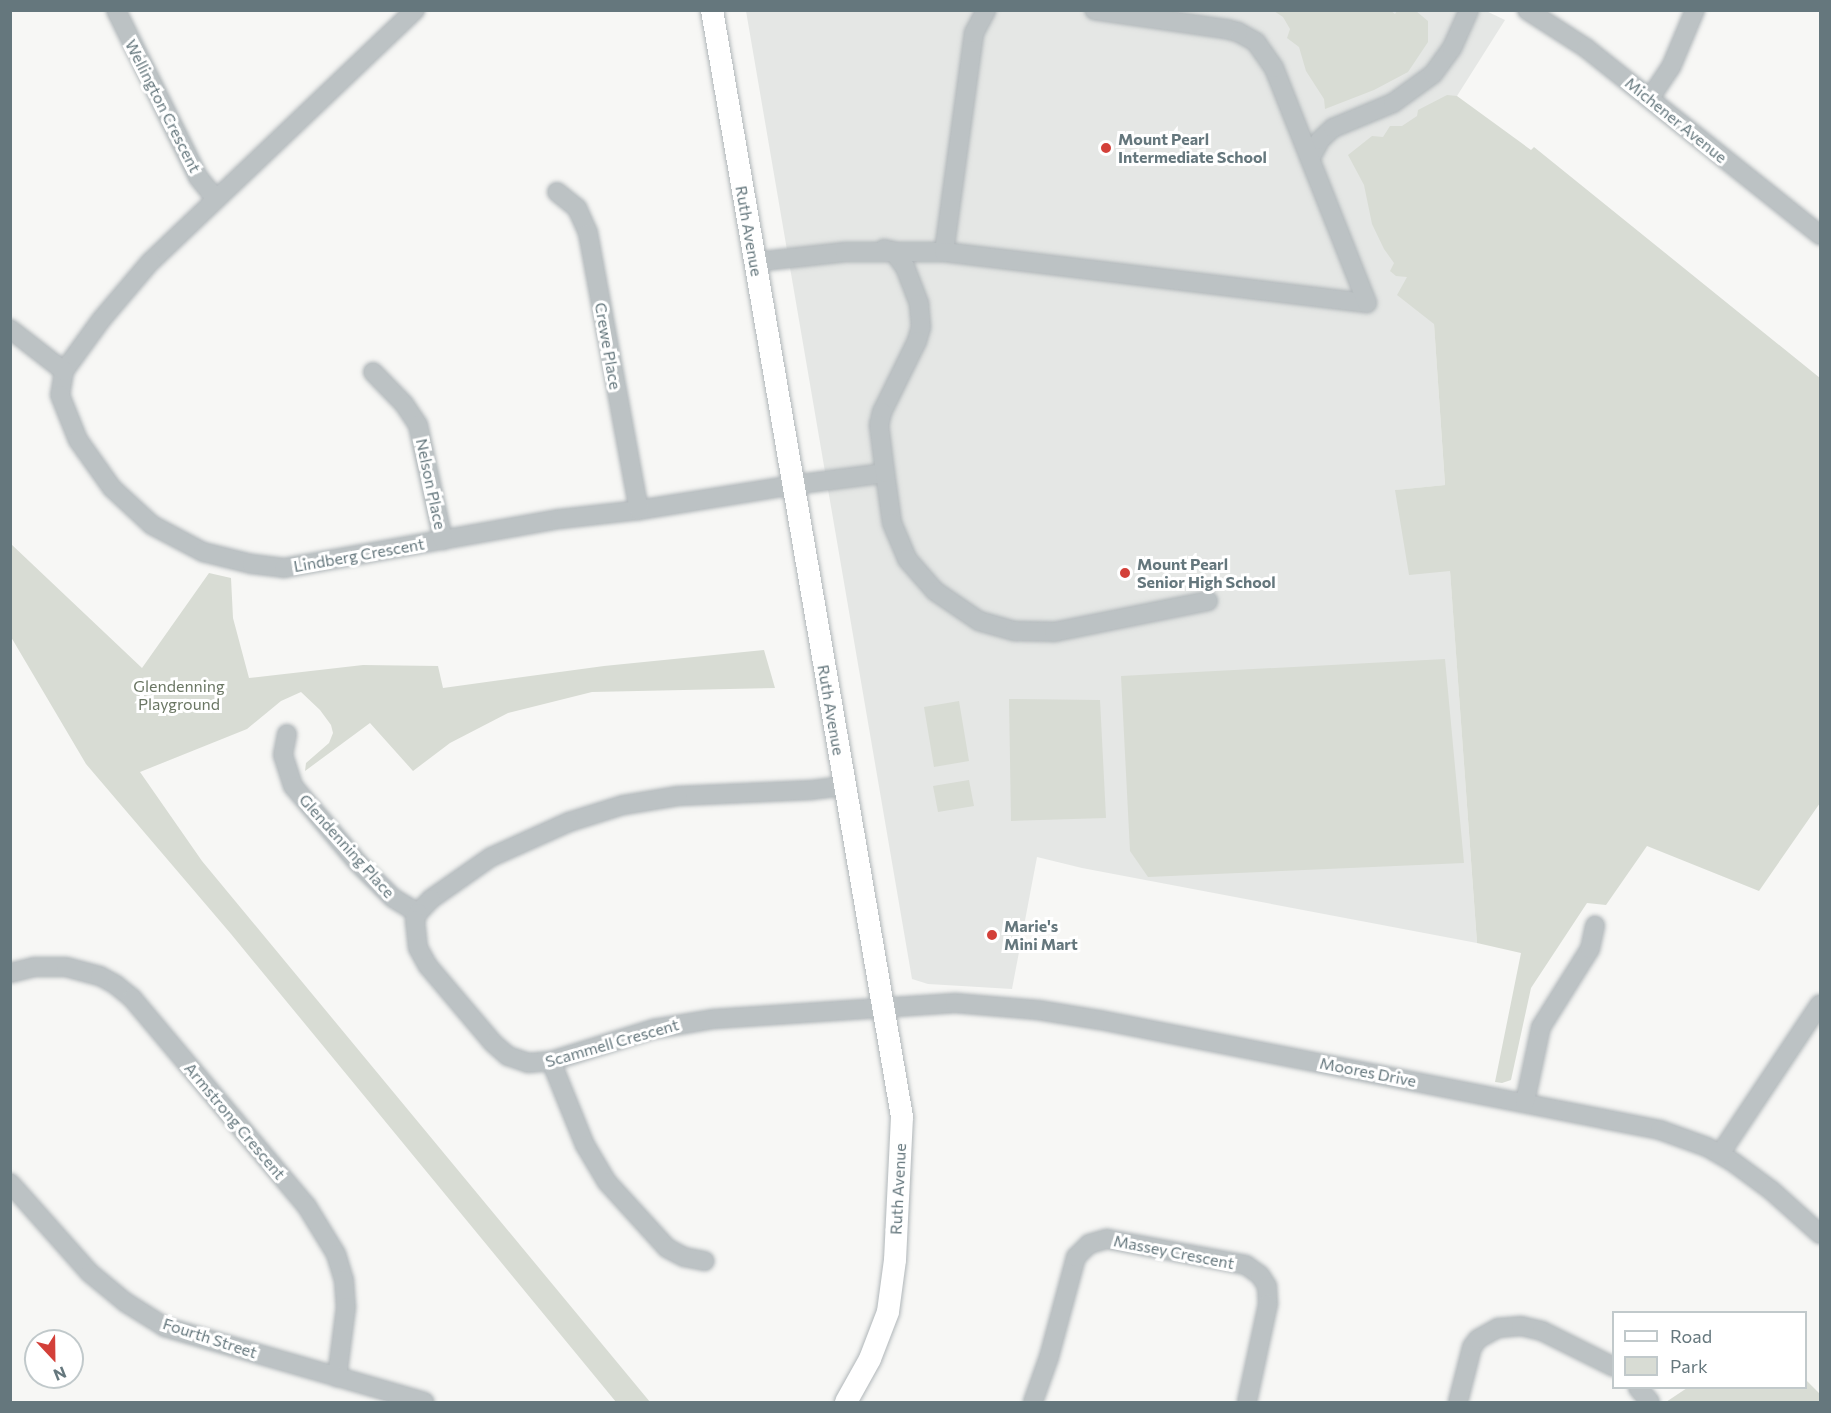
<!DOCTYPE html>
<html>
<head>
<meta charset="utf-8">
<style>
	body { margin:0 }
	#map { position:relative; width:1831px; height:1413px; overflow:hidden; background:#f7f7f5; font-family:Commissioner,sans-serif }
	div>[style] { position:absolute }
	.built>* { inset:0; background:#e5e7e5 }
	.green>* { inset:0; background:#d8dcd4 }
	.roads { filter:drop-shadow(0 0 2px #b0b6b9) drop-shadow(0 0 2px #b0b6b9) }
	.minor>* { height:18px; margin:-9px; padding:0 9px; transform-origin:9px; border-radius:9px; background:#bcc2c4 }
	.major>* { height:22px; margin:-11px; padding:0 11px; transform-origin:11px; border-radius:11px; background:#fff }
	.dots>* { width:16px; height:16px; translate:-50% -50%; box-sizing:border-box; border:3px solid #fff; border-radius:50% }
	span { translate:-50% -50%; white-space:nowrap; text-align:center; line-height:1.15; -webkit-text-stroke:6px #fff; paint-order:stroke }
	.street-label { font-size:16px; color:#65777d }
	.poi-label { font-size:16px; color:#65777d; font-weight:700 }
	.left { translate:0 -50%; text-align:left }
	.park-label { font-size:16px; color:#6a7663 }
	.frame { position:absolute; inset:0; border:12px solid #65777d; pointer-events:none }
	.legend { position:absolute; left:1612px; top:1311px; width:195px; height:78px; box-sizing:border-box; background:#fff; border:2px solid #c1c9cb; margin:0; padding:8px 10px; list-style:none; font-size:18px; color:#65777d }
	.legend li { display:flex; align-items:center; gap:12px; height:30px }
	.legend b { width:30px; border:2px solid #c1c9cb }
	.north { position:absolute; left:24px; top:1329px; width:60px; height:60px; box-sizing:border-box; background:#fff; border:2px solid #c1c9cb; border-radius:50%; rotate:158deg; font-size:16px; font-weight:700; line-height:24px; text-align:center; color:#65777d }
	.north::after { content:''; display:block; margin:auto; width:21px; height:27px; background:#d34039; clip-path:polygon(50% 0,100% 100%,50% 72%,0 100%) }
</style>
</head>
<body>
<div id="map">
	<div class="built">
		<i style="clip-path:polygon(1484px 10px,1505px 20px,1457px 96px,1408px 277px,1398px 295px,1434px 323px,1445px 485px,1396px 490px,1450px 570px,1477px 943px,1082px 868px,1037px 857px,1012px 989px,928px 984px,912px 979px,746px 11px)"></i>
	</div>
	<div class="green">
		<i style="clip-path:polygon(1391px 11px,1395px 14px,1397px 11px,1416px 11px,1428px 21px,1428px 42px,1408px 72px,1374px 90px,1325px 109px,1324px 99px,1306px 71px,1299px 47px,1287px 38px,1290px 29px,1283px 17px,1274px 11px)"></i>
		<i style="clip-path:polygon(1447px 95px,1457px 96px,1531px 150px,1534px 147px,1820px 378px,1820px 803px,1759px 891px,1647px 846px,1606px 905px,1587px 903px,1531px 988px,1511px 1080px,1502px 1083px,1495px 1082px,1521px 953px,1477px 943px,1450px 571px,1409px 575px,1395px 490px,1445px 485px,1434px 324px,1397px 295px,1407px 277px,1396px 276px,1390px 271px,1394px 263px,1384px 249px,1372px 224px,1364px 185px,1348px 155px,1372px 136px,1383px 137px,1390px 126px,1402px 126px,1417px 116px,1418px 110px)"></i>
		<i style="clip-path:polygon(11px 544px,142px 668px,209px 573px,231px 578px,233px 618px,249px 678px,363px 665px,438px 666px,443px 688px,604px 666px,764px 650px,775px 688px,592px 692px,508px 713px,450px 743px,413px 771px,370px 723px,305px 771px,306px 763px,329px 743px,333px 733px,331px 725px,320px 710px,301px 692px,281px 701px,247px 729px,140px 772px,202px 861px,650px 1402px,616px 1402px,231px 934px,86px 764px,11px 637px)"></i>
		<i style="clip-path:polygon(1445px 659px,1464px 863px,1148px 877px,1130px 851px,1121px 676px)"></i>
		<i style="clip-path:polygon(1009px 699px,1100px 700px,1106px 818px,1011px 821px)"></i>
		<i style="clip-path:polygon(959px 701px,969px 761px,934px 767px,924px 707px)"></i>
		<i style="clip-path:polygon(969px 780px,974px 806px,938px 812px,933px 786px)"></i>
		<i style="clip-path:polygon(1806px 1380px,1820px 1394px,1820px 1402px,1666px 1402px,1687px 1388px,1806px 1388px)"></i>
	</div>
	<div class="roads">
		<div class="minor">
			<i style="left:116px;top:10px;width:186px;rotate:63.8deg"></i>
			<i style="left:198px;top:177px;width:27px;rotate:51deg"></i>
			<i style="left:415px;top:10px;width:364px;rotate:136.4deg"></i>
			<i style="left:151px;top:261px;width:77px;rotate:130.3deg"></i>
			<i style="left:101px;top:320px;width:63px;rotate:126deg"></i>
			<i style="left:64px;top:371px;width:24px;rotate:99deg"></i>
			<i style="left:60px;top:395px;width:48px;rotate:68.2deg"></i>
			<i style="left:78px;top:440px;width:59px;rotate:54.7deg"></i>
			<i style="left:112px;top:488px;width:54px;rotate:42.8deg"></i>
			<i style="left:152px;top:525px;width:58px;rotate:27.9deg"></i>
			<i style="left:203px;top:552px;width:50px;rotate:13.8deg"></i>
			<i style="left:252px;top:564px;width:32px;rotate:7deg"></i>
			<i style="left:284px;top:568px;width:280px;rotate:-10.1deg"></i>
			<i style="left:560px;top:519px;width:80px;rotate:-6.5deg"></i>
			<i style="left:639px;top:510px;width:156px;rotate:-9.2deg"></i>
			<i style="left:793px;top:485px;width:93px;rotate:-7.4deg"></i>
			<i style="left:885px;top:473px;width:50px;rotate:82deg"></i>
			<i style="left:892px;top:523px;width:39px;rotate:67deg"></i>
			<i style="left:907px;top:559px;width:43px;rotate:48.8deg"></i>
			<i style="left:935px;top:591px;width:53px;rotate:34.3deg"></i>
			<i style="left:979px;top:621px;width:37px;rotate:16deg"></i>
			<i style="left:1015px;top:631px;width:39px;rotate:1deg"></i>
			<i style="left:1054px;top:632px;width:157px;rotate:-11.4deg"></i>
			<i style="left:1527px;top:10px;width:70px;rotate:32.8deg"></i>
			<i style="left:1586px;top:48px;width:300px;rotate:38.6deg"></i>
			<i style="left:1650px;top:98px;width:37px;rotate:-56deg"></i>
			<i style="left:1671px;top:67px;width:62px;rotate:-67.2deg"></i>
			<i style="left:1310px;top:159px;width:21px;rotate:-62deg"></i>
			<i style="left:1320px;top:140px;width:18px;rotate:-43deg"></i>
			<i style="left:1333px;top:128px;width:65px;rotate:-22.6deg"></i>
			<i style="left:1393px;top:103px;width:49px;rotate:-35.9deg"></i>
			<i style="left:1433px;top:74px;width:32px;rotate:-54deg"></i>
			<i style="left:1452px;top:48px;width:42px;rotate:-65.9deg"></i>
			<i style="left:557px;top:192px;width:26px;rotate:39deg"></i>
			<i style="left:577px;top:208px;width:27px;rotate:66deg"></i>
			<i style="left:588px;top:233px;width:282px;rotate:79.6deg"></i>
			<i style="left:884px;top:249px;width:9px;rotate:13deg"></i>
			<i style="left:893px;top:251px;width:20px;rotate:53deg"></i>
			<i style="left:905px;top:267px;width:40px;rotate:69deg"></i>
			<i style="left:919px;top:304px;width:23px;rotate:85deg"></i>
			<i style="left:921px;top:327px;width:15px;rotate:106deg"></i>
			<i style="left:917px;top:341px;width:79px;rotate:116.2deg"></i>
			<i style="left:882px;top:412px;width:13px;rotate:103deg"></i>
			<i style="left:879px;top:425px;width:48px;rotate:82.9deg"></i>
			<i style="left:944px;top:252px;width:221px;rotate:-82.2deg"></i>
			<i style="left:974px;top:33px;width:26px;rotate:-62deg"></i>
			<i style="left:755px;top:262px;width:91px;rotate:-6.3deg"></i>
			<i style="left:845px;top:252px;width:99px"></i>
			<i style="left:944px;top:252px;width:426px;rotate:6.9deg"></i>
			<i style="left:1367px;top:303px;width:253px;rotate:-111.6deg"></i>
			<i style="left:1274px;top:68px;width:32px;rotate:-125deg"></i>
			<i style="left:1256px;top:42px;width:21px;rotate:-151deg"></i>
			<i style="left:1238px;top:32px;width:12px;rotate:-166deg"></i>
			<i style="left:1226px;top:29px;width:133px;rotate:-171.8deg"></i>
			<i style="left:10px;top:329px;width:68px;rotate:37.9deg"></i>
			<i style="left:373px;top:372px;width:45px;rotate:45.9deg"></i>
			<i style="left:404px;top:404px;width:25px;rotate:56deg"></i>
			<i style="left:418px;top:425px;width:118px;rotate:77.7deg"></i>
			<i style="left:287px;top:734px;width:21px;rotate:101deg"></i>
			<i style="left:283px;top:755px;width:33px;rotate:72deg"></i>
			<i style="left:293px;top:786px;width:101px;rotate:49.8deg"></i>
			<i style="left:358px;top:863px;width:49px;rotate:45deg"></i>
			<i style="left:393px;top:898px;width:29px;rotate:31deg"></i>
			<i style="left:844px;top:786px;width:32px;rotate:173deg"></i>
			<i style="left:812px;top:790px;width:134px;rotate:177.4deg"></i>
			<i style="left:678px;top:796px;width:56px;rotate:170.7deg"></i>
			<i style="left:623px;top:805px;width:57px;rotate:162.5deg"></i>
			<i style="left:569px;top:822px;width:85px;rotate:155.8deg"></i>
			<i style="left:491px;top:857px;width:73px;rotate:145deg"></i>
			<i style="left:431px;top:899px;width:19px;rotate:133deg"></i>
			<i style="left:418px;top:913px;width:8px;rotate:113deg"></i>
			<i style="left:415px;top:920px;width:28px;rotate:84deg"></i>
			<i style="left:418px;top:948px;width:21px;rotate:61deg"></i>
			<i style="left:428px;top:966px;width:101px;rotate:49.8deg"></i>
			<i style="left:493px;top:1043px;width:20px;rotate:41deg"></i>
			<i style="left:508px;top:1056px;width:21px;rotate:19deg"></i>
			<i style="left:528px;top:1063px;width:23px;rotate:-5deg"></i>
			<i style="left:551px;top:1061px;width:108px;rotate:-17.3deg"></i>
			<i style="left:654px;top:1029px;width:61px;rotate:-9.5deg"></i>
			<i style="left:714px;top:1019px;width:242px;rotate:-3.8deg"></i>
			<i style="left:955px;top:1003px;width:83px;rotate:4.8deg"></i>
			<i style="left:1038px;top:1010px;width:63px;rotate:9.2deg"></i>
			<i style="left:1100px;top:1020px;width:571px;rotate:11.11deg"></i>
			<i style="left:1660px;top:1130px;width:50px;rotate:19.9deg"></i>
			<i style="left:1707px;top:1147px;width:30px;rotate:30deg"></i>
			<i style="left:1733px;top:1162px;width:47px;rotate:36.4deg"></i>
			<i style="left:1771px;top:1190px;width:66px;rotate:41.9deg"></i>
			<i style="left:10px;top:973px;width:25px;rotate:-14deg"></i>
			<i style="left:34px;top:967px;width:32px"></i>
			<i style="left:66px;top:967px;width:35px;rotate:15deg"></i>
			<i style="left:100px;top:976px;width:18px;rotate:29deg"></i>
			<i style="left:116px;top:985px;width:21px;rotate:39deg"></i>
			<i style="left:132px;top:998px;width:270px;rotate:50deg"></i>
			<i style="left:306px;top:1205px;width:57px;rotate:58.5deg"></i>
			<i style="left:336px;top:1254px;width:27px;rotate:73deg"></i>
			<i style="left:344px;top:1280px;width:27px;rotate:86deg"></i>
			<i style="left:346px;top:1307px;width:71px;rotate:97.3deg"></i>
			<i style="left:551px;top:1061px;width:91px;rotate:68deg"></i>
			<i style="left:585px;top:1145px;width:43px;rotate:59.3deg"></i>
			<i style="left:607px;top:1182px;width:89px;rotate:47.7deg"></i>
			<i style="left:667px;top:1248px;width:19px;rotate:28deg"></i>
			<i style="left:684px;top:1257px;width:21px;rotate:11deg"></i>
			<i style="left:1525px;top:1102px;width:77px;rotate:-78deg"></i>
			<i style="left:1541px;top:1027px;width:92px;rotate:-57.9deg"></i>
			<i style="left:1590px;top:949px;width:24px;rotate:-78deg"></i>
			<i style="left:1720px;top:1154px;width:180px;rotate:-56.3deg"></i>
			<i style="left:10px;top:1183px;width:120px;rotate:48.4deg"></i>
			<i style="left:90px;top:1273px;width:45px;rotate:39.6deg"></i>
			<i style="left:125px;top:1302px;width:47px;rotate:32deg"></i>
			<i style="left:165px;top:1327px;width:270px;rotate:16.1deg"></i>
			<i style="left:1638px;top:1388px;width:18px;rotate:49deg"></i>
			<i style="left:1033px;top:1402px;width:48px;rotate:-70.4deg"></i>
			<i style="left:1049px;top:1357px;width:104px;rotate:-74.9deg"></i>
			<i style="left:1076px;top:1257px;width:18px;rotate:-45deg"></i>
			<i style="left:1089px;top:1244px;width:19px;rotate:-16deg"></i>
			<i style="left:1107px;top:1239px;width:141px;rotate:10.6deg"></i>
			<i style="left:1246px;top:1265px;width:17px;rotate:36deg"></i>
			<i style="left:1260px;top:1275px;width:13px;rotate:58deg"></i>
			<i style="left:1267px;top:1286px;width:18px;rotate:87deg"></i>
			<i style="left:1268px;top:1304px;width:100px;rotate:102.1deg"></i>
			<i style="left:1458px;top:1402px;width:57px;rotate:-75.7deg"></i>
			<i style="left:1472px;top:1347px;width:10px;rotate:-53deg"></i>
			<i style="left:1478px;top:1339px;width:23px;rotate:-29deg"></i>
			<i style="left:1498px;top:1328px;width:23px;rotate:-5deg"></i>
			<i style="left:1521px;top:1326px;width:22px;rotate:13deg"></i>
			<i style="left:1542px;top:1331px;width:80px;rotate:26.6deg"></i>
		</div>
		<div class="major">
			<i style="left:712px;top:10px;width:1123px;rotate:80.26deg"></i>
			<i style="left:902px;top:1117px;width:143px;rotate:92.8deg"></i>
			<i style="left:895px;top:1260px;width:52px;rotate:97.7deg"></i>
			<i style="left:888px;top:1312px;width:50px;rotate:111deg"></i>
			<i style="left:870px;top:1359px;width:49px;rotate:119.2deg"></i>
		</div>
	</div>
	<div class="dots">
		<i style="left:1106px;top:148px;background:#d34039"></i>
		<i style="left:1125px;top:573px;background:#d34039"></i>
		<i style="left:992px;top:935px;background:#d34039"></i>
	</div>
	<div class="street-label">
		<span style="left:163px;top:106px;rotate:63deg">Wellington Crescent</span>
		<span style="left:1676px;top:120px;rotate:39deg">Michener Avenue</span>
		<span style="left:749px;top:231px;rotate:80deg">Ruth Avenue</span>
		<span style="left:608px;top:346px;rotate:80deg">Crewe Place</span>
		<span style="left:431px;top:484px;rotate:78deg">Nelson Place</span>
		<span style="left:359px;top:555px;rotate:-10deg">Lindberg Crescent</span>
		<span style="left:831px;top:710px;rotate:80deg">Ruth Avenue</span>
		<span style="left:347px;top:846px;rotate:48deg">Glendenning Place</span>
		<span style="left:612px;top:1043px;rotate:-16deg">Scammell Crescent</span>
		<span style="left:1368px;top:1072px;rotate:11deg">Moores Drive</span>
		<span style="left:235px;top:1121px;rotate:50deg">Armstrong Crescent</span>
		<span style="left:898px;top:1189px;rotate:-87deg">Ruth Avenue</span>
		<span style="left:1174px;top:1252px;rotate:11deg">Massey Crescent</span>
		<span style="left:210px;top:1338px;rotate:18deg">Fourth Street</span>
	</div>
	<div class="poi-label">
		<span class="left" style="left:1118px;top:148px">Mount Pearl<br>Intermediate School</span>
		<span class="left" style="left:1137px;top:573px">Mount Pearl<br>Senior High School</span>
		<span class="left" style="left:1004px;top:935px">Marie's<br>Mini Mart</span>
	</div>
	<div class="park-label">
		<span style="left:179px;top:695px">Glendenning<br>Playground</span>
	</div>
	<div class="frame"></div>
	<ul class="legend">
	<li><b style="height:8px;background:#fff"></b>Road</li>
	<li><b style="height:16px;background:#d8dcd4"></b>Park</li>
	</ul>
	<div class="north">N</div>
</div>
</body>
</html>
